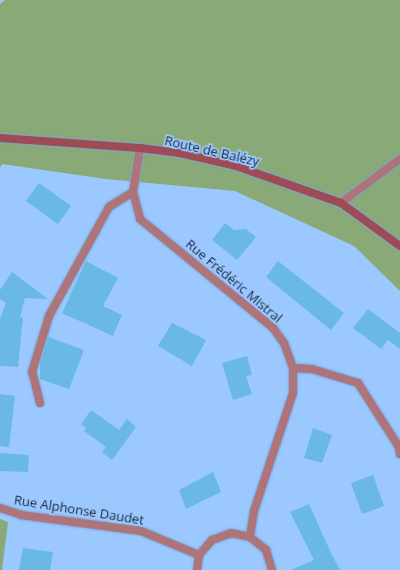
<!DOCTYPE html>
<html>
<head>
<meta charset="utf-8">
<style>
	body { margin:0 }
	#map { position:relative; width:400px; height:570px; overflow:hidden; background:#9bc8ff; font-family:"Open Sans",sans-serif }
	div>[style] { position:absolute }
	.green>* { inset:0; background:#89a976 }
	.building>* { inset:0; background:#69b9e4 }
	.roads { filter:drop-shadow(0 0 1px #7ea5d5) drop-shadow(0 0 1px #7ea5d5) }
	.minor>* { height:8px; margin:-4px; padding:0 4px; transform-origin:4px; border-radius:4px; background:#ad7479 }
	.secondary>* { height:8px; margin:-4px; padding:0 4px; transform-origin:4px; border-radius:4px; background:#9d4b55 }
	span { translate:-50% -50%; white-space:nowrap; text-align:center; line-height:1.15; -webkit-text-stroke:3.5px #9bc8ff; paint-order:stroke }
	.street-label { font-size:13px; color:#192a40 }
</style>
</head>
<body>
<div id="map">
	<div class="green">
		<i style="clip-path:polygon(5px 0,400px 0,400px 291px,354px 246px,235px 191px,106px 179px,2px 164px,0 168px,0 4px)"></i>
		<i style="clip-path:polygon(0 519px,8px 522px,2px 570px,0 570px)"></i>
	</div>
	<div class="building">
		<i style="clip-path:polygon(39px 183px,71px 206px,58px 224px,26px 201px)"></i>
		<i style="clip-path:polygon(225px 223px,234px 230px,246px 229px,256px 237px,237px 260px,212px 240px)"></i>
		<i style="clip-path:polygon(86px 261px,118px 278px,103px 306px,122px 315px,113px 336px,62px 313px)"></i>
		<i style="clip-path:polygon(278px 261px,344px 313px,331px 330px,266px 277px)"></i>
		<i style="clip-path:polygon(12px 272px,48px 299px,25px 298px,20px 317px,23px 318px,18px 367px,0 366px,0 319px,6px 303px,0 299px,0 290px)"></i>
		<i style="clip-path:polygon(368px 309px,400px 333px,400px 349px,388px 340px,381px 349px,353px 328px)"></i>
		<i style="clip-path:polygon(172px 323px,206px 340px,192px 366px,158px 346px)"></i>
		<i style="clip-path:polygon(48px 337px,84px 350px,69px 389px,40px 379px,40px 364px)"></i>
		<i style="clip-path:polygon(247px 356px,252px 375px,246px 376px,252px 394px,233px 400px,222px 363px)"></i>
		<i style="clip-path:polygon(0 394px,15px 396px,9px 447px,0 446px)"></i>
		<i style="clip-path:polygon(91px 410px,119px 430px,127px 419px,136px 427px,112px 460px,102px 452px,106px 447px,84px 431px,86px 428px,81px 424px)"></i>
		<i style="clip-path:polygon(313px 428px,332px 435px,322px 463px,304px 458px)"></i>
		<i style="clip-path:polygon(0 453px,29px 455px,28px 472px,0 471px)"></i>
		<i style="clip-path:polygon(213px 472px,221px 492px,186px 509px,179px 490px)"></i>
		<i style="clip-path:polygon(373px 475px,384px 506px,362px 514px,351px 483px)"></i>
		<i style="clip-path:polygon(309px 504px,331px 553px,340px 570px,291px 570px,314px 560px,290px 512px)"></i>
		<i style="clip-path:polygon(23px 548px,53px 552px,50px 570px,19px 570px)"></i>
	</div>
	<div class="roads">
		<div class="minor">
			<i style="left:140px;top:148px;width:45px;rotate:99deg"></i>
			<i style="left:133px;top:192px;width:28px;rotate:75deg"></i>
			<i style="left:140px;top:219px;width:172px;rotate:39.3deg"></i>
			<i style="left:273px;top:328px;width:19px;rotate:54deg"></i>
			<i style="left:284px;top:343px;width:27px;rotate:70deg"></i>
			<i style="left:293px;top:368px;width:25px;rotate:90deg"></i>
			<i style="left:293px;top:393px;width:124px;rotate:108.3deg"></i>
			<i style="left:254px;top:511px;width:26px;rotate:99deg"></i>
			<i style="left:341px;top:203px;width:74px;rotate:-36.7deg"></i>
			<i style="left:293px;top:368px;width:19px;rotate:3deg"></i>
			<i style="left:312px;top:369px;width:48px;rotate:16.9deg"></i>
			<i style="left:358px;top:383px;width:76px;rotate:57.4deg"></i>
			<i style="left:399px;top:447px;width:7px;rotate:82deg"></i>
			<i style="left:40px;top:403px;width:32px;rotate:-104deg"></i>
			<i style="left:32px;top:372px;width:59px;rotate:-73.1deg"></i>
			<i style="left:49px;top:316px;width:124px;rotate:-61.2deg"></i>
			<i style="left:109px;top:207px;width:28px;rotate:-32deg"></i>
			<i style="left:0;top:508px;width:22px;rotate:18deg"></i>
			<i style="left:21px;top:515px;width:121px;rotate:7.6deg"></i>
			<i style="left:141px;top:531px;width:63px;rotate:22.5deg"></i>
			<i style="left:197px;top:570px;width:15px;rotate:-82deg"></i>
			<i style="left:199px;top:555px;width:20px;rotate:-49deg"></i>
			<i style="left:212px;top:540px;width:20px;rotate:-20deg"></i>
			<i style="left:231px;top:533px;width:19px;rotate:12deg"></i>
			<i style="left:250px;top:537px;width:21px;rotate:39deg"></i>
			<i style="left:266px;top:550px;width:21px;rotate:73deg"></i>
		</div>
		<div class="secondary">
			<i style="left:0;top:138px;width:140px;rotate:4.1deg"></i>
			<i style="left:140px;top:148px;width:40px;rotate:7.1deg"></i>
			<i style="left:180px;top:153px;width:57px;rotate:13.1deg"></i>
			<i style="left:236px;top:166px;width:111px;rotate:19.4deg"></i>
			<i style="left:341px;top:203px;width:73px;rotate:36.1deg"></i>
		</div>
	</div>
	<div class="street-label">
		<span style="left:212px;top:151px;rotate:13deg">Route de Balézy</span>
		<span style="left:234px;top:281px;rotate:40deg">Rue Frédéric Mistral</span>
		<span style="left:79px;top:510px;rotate:9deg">Rue Alphonse Daudet</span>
	</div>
</div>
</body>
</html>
